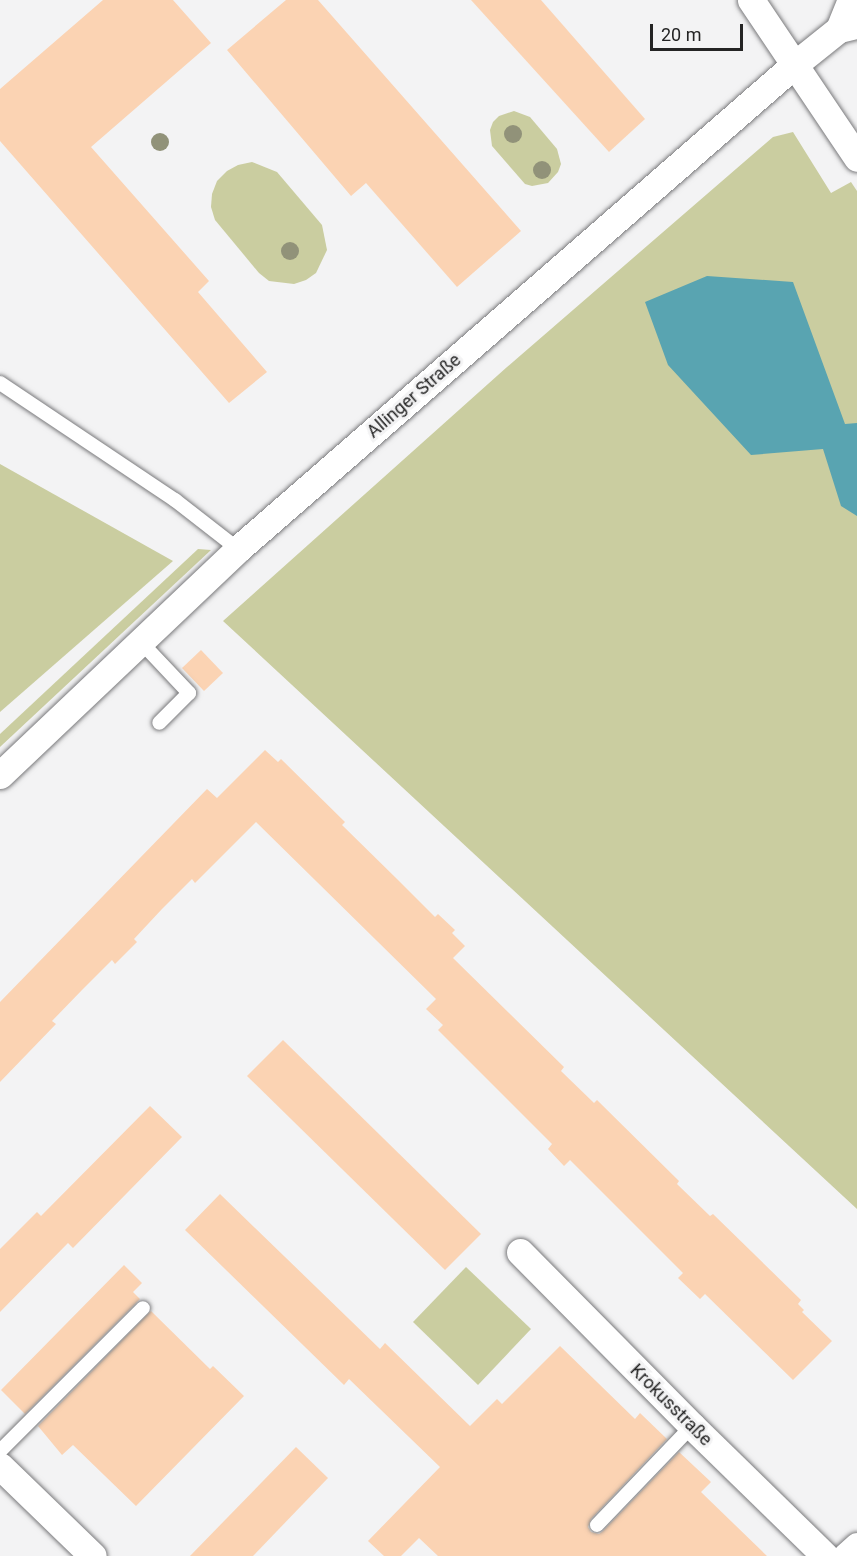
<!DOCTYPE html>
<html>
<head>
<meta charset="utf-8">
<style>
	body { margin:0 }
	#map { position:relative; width:857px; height:1556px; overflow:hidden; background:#f3f3f4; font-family:Roboto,sans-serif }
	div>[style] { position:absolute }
	.green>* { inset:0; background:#cacda0 }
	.water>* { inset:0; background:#59a4b1 }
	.building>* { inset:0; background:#fbd3b3 }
	.roads { filter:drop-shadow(0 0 2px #7a7a7c) drop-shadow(0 0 2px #7a7a7c) }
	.service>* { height:14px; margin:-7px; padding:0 7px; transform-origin:7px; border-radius:7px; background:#fff }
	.minor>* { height:27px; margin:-13.5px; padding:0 13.5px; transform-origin:13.5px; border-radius:13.5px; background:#fff }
	.trees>* { width:18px; height:18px; margin:-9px; border-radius:50%; background:#919279 }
	span { translate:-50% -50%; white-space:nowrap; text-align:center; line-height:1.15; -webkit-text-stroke:6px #f3f3f4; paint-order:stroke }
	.street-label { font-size:18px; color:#242424 }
	.scale { position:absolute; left:650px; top:24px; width:93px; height:27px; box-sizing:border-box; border:3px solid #242424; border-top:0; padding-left:8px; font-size:18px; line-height:21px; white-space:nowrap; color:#242424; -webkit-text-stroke:4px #f3f3f4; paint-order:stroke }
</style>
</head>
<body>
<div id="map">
	<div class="green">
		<i style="clip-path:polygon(514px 111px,530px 117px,557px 149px,561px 164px,558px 172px,548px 183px,532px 186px,525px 184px,492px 146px,490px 130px,493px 122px,499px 116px)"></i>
		<i style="clip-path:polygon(793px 132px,831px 193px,851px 182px,857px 191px,857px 1209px,223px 621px,507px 367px,773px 137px)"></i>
		<i style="clip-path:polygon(252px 162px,277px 172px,322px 225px,327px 250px,316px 273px,306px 280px,294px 284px,269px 281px,259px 273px,215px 220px,211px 207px,212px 194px,217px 181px,227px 171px,238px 165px)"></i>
		<i style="clip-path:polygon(0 464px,173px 561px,0 712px)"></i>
		<i style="clip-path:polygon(198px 549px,211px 550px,0 747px,0 734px)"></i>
		<i style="clip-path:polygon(466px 1267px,531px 1329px,478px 1385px,413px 1322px)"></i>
	</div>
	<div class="water">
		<i style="clip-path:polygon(707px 276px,793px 282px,845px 424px,857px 423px,857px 516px,841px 506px,823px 449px,751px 455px,668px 365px,645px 302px)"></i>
	</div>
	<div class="building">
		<i style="clip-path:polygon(103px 0,173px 0,211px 43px,91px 147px,209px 281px,198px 292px,267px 372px,229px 403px,0 141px,0 89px)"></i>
		<i style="clip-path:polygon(286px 0,318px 0,521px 231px,457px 287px,366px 183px,351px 196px,227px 50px)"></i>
		<i style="clip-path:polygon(471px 0,541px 0,645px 119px,609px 152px)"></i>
		<i style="clip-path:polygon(201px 650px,223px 673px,204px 691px,182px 668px)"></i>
		<i style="clip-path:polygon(265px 750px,278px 762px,281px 759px,345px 822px,342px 825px,397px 879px,435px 917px,438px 914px,455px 930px,452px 933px,465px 946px,453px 958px,564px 1067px,561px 1071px,594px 1103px,597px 1100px,679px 1181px,677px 1184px,710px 1216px,713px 1214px,801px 1300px,798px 1304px,804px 1310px,802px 1312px,832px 1341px,793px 1380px,705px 1294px,700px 1299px,678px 1278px,683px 1273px,570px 1160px,564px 1166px,548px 1149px,552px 1144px,438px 1030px,443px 1025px,426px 1009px,436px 999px,256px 822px,195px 883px,192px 879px,162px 909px,134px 939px,137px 942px,115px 964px,112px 960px,82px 990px,52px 1021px,56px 1024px,0 1082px,0 1002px,207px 789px,217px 798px)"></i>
		<i style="clip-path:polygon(283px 1040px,481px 1234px,445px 1270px,247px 1076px)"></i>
		<i style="clip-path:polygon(150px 1106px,182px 1137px,73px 1248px,68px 1243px,0 1312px,0 1249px,37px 1212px,41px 1216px)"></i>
		<i style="clip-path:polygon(220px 1194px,380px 1349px,385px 1343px,470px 1426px,497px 1399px,502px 1404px,560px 1346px,635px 1419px,640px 1413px,667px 1439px,591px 1519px,588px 1527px,591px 1532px,599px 1534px,603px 1531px,679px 1452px,711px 1482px,701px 1492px,767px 1556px,438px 1556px,419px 1538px,401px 1556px,384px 1556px,368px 1541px,440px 1467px,349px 1379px,344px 1385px,185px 1230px)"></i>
		<i style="clip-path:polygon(124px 1265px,142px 1283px,133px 1292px,140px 1299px,25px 1414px,1px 1390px)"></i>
		<i style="clip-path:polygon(151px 1311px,210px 1369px,213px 1366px,244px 1396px,136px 1506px,73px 1445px,62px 1455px,38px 1426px)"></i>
		<i style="clip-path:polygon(296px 1447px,328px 1478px,253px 1556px,190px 1556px)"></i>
	</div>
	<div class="roads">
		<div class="service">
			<i style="left:0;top:383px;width:211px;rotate:33.8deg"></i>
			<i style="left:175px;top:500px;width:80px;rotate:37.9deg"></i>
			<i style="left:139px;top:640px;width:73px;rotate:46.7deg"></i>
			<i style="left:189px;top:693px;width:42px;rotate:135deg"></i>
			<i style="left:0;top:1451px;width:202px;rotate:-45deg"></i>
			<i style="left:597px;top:1525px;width:137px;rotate:-46.2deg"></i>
		</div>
		<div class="minor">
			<i style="left:751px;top:0;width:190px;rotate:56.1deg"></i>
			<i style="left:839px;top:29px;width:31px;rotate:-68deg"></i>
			<i style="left:0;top:775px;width:328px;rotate:-43.5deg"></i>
			<i style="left:238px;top:549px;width:737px;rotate:-41.04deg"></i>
			<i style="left:794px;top:65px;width:58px;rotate:-38.7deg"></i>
			<i style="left:839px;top:29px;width:18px;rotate:-13deg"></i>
			<i style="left:520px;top:1252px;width:245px;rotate:45.3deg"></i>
			<i style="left:692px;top:1426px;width:186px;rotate:44.3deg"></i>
			<i style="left:0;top:1466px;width:129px;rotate:44.1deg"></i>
			<i style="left:846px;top:1556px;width:15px;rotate:-42deg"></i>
		</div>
	</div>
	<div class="trees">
		<i style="left:513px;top:134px"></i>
		<i style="left:160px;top:142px"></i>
		<i style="left:542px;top:170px"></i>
		<i style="left:290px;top:251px"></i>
	</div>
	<div class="street-label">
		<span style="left:414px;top:396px;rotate:-41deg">Allinger Straße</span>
		<span style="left:671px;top:1405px;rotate:45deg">Krokusstraße</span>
	</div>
	<div class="scale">20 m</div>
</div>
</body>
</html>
